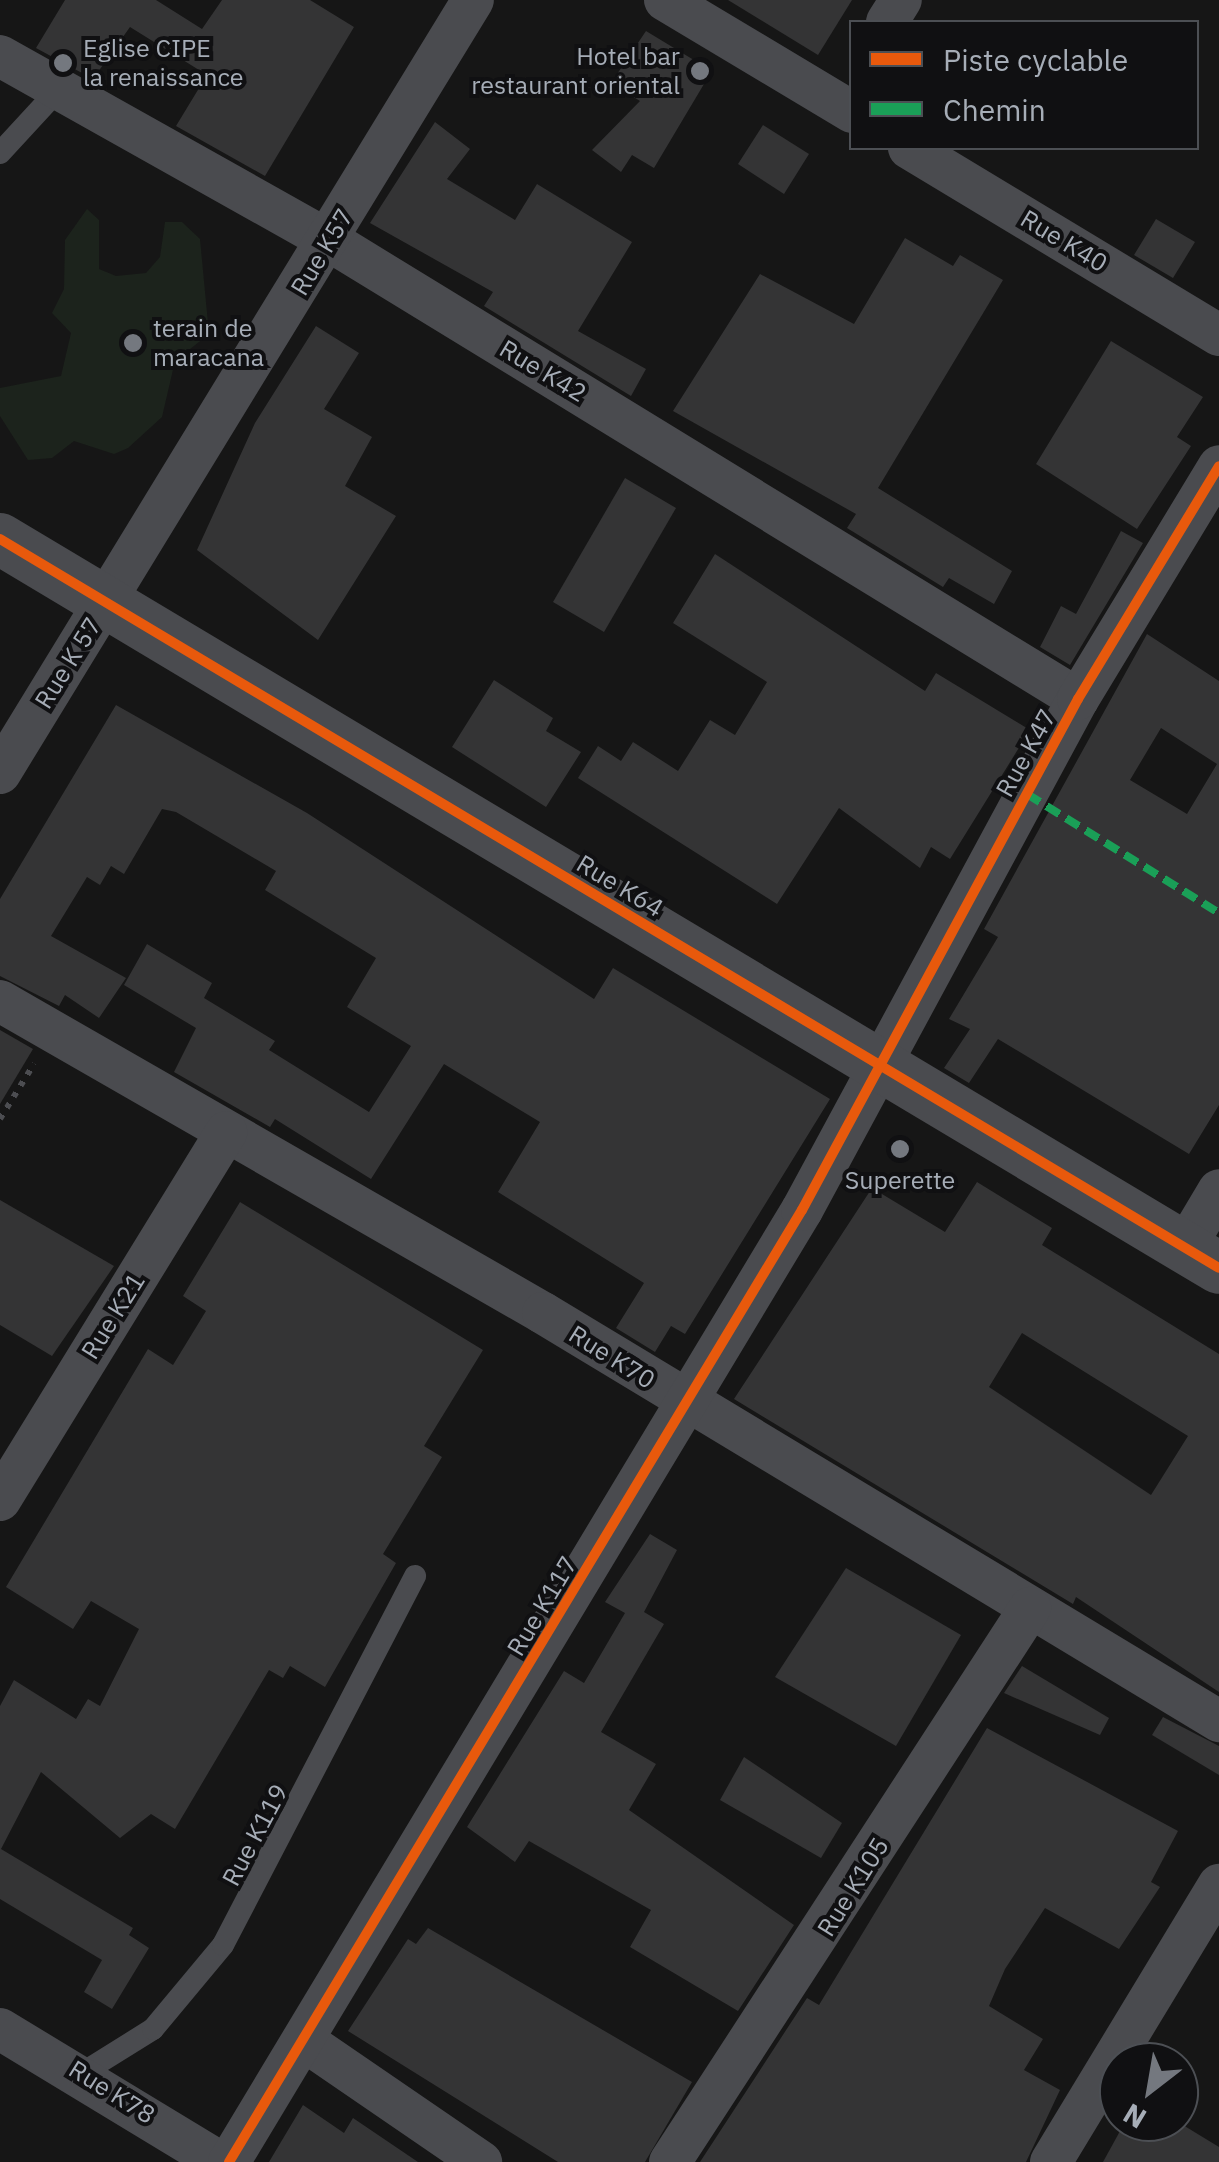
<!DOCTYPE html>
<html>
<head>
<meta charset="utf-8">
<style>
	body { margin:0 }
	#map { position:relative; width:1219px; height:2162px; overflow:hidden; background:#161616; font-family:"IBM Plex Sans",sans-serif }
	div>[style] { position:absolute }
	.green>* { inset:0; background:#1c231c }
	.building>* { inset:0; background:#343435 }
	.path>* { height:6px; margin-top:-3px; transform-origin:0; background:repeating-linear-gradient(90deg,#4c4d51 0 5px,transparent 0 13px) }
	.service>* { height:22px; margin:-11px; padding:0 11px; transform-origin:11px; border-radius:11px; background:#4a4b4f }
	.minor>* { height:42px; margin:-21px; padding:0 21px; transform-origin:21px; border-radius:21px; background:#4a4b4f }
	.tertiary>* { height:52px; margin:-26px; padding:0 26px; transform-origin:26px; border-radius:26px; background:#4a4b4f }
	.quiet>* { height:8px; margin-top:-4px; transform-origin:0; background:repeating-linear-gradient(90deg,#1a9f57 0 15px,transparent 0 23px) }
	.cycleway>* { height:10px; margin:-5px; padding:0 5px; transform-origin:5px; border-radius:5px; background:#e8590c }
	.dots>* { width:28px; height:28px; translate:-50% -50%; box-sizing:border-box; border:5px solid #101012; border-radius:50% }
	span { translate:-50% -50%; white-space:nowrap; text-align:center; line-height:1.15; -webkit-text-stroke:8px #101012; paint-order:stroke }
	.poi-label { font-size:25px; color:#a6adb7 }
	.left { translate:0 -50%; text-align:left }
	.right { translate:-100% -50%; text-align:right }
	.street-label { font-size:25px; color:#a6adb7 }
	.legend { position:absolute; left:849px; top:20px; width:350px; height:130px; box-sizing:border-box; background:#101012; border:2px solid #4c4f54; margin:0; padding:12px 18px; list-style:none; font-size:30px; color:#a6adb7 }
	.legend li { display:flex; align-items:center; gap:20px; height:50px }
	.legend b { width:50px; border:2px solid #4c4f54 }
	.north { position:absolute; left:1099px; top:2042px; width:100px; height:100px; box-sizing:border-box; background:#101012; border:2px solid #4c4f54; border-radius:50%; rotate:211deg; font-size:28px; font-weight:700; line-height:40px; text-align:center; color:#a6adb7 }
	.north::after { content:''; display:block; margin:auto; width:35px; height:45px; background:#74787f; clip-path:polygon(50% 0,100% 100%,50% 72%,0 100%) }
</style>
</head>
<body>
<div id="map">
	<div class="green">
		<i style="clip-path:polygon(87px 209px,99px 220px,99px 269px,116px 276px,146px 273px,160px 257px,165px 222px,182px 222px,200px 239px,209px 334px,175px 361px,162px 417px,128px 448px,114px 454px,74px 441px,52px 458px,28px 460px,0 416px,0 388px,61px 376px,71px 333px,52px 313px,64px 289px,65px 240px)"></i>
	</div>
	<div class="building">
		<i style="clip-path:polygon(65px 0,156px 0,202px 29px,222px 0,310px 0,354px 27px,265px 176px,176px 126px,207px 75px,130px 27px,93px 79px,36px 48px)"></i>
		<i style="clip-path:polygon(728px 0,852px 0,818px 55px)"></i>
		<i style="clip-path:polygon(646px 31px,707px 68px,704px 84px,654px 168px,632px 155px,621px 172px,592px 150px,640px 101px,611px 83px)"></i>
		<i style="clip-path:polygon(435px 122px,470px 149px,447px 179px,515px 220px,537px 184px,632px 242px,578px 331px,646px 369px,631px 396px,484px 306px,493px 292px,370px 223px)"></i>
		<i style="clip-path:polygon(763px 125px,809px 154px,784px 194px,738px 164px)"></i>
		<i style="clip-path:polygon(1156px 219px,1195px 242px,1173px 278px,1134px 255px)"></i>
		<i style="clip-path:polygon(905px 238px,953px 266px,960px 255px,1003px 280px,878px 488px,1012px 571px,994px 604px,949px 578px,943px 587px,847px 528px,856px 514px,673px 411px,760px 274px,854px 324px)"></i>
		<i style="clip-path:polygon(316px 326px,359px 353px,324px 409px,372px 437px,345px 486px,396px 516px,318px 640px,197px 550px,255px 423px)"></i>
		<i style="clip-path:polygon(1111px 341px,1203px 397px,1177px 437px,1191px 446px,1137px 529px,1036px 464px)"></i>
		<i style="clip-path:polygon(625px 478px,676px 508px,604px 632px,553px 602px)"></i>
		<i style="clip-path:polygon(1121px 531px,1143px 543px,1070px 665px,1040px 647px,1061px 606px,1076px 614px)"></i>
		<i style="clip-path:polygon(715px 554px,925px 691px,936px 673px,1030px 730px,950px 859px,931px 847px,920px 868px,839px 808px,777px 904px,578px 778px,598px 746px,621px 761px,633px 742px,678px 771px,710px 720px,735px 735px,767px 682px,673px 623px)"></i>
		<i style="clip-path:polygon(evenodd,1147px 634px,1219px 681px,1219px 1105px,1189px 1154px,998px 1039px,969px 1083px,944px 1068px,970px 1029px,949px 1019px,998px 937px,984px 929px,1147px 634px,1161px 728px,1217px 764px,1187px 814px,1130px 780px,1161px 728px)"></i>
		<i style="clip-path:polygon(494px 680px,553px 718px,546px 731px,581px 752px,546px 807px,452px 747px)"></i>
		<i style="clip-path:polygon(116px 705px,307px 813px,594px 999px,613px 968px,830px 1099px,685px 1334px,671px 1326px,655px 1352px,616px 1328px,644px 1283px,498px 1192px,540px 1122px,444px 1064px,371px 1179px,275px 1119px,270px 1127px,174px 1072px,196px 1028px,124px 985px,147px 944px,212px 983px,204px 998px,275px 1041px,269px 1050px,369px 1112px,411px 1046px,347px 1007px,376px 958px,265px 890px,276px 871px,176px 812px,162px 809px,124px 874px,111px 866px,100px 885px,87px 877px,51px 936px,126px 978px,99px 1018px,65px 995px,59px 1006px,0 976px,0 899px)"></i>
		<i style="clip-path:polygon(0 1030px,33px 1049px,0 1104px)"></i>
		<i style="clip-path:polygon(evenodd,977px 1182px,1052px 1228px,1042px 1245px,1219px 1354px,1219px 1692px,1076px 1597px,1073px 1604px,734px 1399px,872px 1188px,945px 1232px,977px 1182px,1022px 1333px,1188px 1436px,1151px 1495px,989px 1387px,1022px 1333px)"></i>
		<i style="clip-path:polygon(0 1200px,114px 1266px,52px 1356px,0 1325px)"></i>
		<i style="clip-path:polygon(240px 1202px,483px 1350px,424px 1446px,442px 1457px,383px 1554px,396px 1563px,325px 1687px,290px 1666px,283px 1678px,269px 1670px,175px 1829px,151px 1814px,120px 1838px,41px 1772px,1px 1849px,133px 1928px,129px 1935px,149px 1948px,112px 2009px,84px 1992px,102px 1960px,0 1899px,0 1706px,14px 1680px,76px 1719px,88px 1699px,100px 1706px,139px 1629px,91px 1601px,73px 1629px,6px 1587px,148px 1349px,173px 1365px,206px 1311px,183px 1296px)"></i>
		<i style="clip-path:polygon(650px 1534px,677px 1550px,644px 1612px,664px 1624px,601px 1732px,656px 1764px,629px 1810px,794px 1925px,738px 2011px,630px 1947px,651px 1910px,529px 1841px,515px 1862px,467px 1827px,564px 1671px,584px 1683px,625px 1613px,605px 1602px)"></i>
		<i style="clip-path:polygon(846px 1568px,961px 1635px,896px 1746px,775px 1677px)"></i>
		<i style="clip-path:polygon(1022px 1666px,1109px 1718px,1100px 1735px,1004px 1693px)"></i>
		<i style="clip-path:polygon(1163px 1717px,1219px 1746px,1219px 1775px,1152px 1735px)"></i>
		<i style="clip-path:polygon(987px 1728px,1178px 1831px,1151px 1882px,1160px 1887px,1119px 1949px,1045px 1908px,1005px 1969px,989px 2006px,1043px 2039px,1024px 2070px,1060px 2090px,1026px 2162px,700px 2162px,807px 1998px,819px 2005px)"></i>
		<i style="clip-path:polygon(744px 1757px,842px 1823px,821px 1858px,720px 1800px)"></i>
		<i style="clip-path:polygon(428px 1928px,692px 2082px,645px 2162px,558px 2162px,348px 2031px,408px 1939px,416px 1944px)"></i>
		<i style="clip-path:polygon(303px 2105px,344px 2133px,353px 2118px,418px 2162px,269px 2162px)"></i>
		<i style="clip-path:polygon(1125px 2122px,1178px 2122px,1219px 2147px,1219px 2162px,1103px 2162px)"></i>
	</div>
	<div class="path">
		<i style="left:0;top:1119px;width:65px;rotate:-58.3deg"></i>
	</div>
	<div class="service">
		<i style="left:0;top:153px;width:87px;rotate:-47.3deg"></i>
		<i style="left:84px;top:2072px;width:81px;rotate:-31.9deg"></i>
		<i style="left:153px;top:2029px;width:109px;rotate:-50.2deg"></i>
		<i style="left:223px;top:1945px;width:416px;rotate:-62.5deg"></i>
	</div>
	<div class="minor">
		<i style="left:665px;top:0;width:218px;rotate:30.9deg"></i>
		<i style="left:887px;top:22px;width:26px;rotate:-58deg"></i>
		<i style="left:0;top:56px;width:378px;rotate:29.3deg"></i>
		<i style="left:330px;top:241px;width:877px;rotate:31.48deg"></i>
		<i style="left:909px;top:148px;width:362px;rotate:31.1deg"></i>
		<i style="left:0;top:773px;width:906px;rotate:-58.54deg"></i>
		<i style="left:0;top:1001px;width:626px;rotate:29.88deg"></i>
		<i style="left:543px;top:1313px;width:790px;rotate:31.11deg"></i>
		<i style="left:1185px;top:1247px;width:66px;rotate:-59.2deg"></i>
		<i style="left:0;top:1500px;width:432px;rotate:-58.4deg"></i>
		<i style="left:0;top:2029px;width:257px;rotate:31.2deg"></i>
		<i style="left:303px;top:2040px;width:216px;rotate:34.4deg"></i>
		<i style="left:229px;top:2162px;width:1111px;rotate:-58.96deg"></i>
		<i style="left:802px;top:1210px;width:581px;rotate:-61.63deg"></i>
		<i style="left:1078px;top:699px;width:272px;rotate:-58.8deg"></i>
		<i style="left:670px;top:2162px;width:661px;rotate:-56.98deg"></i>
		<i style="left:1051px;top:2162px;width:324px;rotate:-58.8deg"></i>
	</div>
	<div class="tertiary">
		<i style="left:0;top:539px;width:1420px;rotate:30.88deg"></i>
	</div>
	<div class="quiet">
		<i style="left:1027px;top:794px;width:226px;rotate:31.8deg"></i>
	</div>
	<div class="cycleway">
		<i style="left:0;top:539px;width:1420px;rotate:30.88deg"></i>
		<i style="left:229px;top:2162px;width:1111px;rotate:-58.96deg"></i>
		<i style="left:802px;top:1210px;width:581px;rotate:-61.63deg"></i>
		<i style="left:1078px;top:699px;width:272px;rotate:-58.8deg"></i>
	</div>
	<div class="dots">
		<i style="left:63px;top:63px;background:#74787f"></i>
		<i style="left:700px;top:71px;background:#74787f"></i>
		<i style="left:133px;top:343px;background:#74787f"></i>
		<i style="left:900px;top:1149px;background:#74787f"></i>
	</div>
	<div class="poi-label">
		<span class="left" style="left:83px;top:63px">Eglise CIPE<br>la renaissance</span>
		<span class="right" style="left:680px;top:71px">Hotel bar<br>restaurant oriental</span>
		<span class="left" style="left:153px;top:343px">terain de<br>maracana</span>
		<span style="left:900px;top:1180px">Superette</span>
	</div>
	<div class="street-label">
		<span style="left:1064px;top:241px;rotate:31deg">Rue K40</span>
		<span style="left:322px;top:252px;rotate:-59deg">Rue K57</span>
		<span style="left:543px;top:371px;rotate:31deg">Rue K42</span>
		<span style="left:68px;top:663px;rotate:-58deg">Rue K 57</span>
		<span style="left:1026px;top:753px;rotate:-61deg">Rue K47</span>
		<span style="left:620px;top:886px;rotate:31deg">Rue K64</span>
		<span style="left:113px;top:1316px;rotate:-58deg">Rue K21</span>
		<span style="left:612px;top:1357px;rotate:32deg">Rue K70</span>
		<span style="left:542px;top:1606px;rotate:-59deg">Rue K117</span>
		<span style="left:255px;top:1835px;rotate:-62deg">Rue K119</span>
		<span style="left:853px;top:1887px;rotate:-58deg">Rue K105</span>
		<span style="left:112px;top:2092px;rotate:32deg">Rue K78</span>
	</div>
	<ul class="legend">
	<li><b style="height:12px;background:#e8590c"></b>Piste cyclable</li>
	<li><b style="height:12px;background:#1a9f57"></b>Chemin</li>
	</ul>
	<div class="north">N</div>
</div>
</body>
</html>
